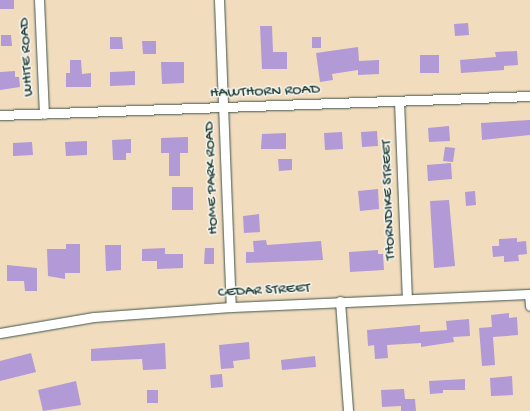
<!DOCTYPE html>
<html>
<head>
<meta charset="utf-8">
<style>
	body { margin:0 }
	#map { position:relative; width:530px; height:411px; overflow:hidden; background:#f2dcbe; font-family:"Gochi Hand",sans-serif }
	div>[style] { position:absolute }
	.building>* { inset:0; background:#b19ad5 }
	.roads { filter:drop-shadow(0 0 1px #3f5549) drop-shadow(0 0 1px #3f5549) }
	.minor>* { height:9px; margin:-4.5px; padding:0 4.5px; transform-origin:4.5px; border-radius:4.5px; background:#fff }
	span { translate:-50% -50%; white-space:nowrap; text-align:center; line-height:1.15; -webkit-text-stroke:3px #f6f6f2; paint-order:stroke }
	.street-label { font-size:15px; color:#1f3d34 }
</style>
</head>
<body>
<div id="map">
	<div class="building">
		<i style="clip-path:polygon(0 0,14px 0,14px 9px,0 9px)"></i>
		<i style="clip-path:polygon(468px 23px,469px 35px,455px 36px,454px 24px)"></i>
		<i style="clip-path:polygon(260px 26px,272px 26px,273px 52px,287px 52px,287px 69px,262px 69px)"></i>
		<i style="clip-path:polygon(1px 35px,11px 35px,12px 46px,1px 46px)"></i>
		<i style="clip-path:polygon(110px 37px,122px 37px,123px 49px,110px 49px)"></i>
		<i style="clip-path:polygon(312px 37px,321px 37px,321px 48px,312px 48px)"></i>
		<i style="clip-path:polygon(142px 41px,156px 41px,156px 54px,143px 54px)"></i>
		<i style="clip-path:polygon(358px 47px,359px 61px,379px 60px,379px 74px,358px 75px,358px 70px,332px 74px,333px 80px,320px 82px,316px 53px)"></i>
		<i style="clip-path:polygon(517px 51px,518px 65px,504px 66px,504px 70px,461px 73px,460px 60px,496px 57px,495px 52px)"></i>
		<i style="clip-path:polygon(420px 55px,439px 55px,439px 73px,420px 73px)"></i>
		<i style="clip-path:polygon(70px 60px,81px 60px,82px 74px,91px 73px,91px 87px,66px 87px,66px 73px,70px 73px)"></i>
		<i style="clip-path:polygon(161px 62px,184px 62px,184px 83px,162px 84px)"></i>
		<i style="clip-path:polygon(15px 71px,15px 77px,19px 77px,20px 87px,0 90px,0 72px)"></i>
		<i style="clip-path:polygon(135px 71px,135px 85px,110px 86px,110px 72px)"></i>
		<i style="clip-path:polygon(530px 120px,530px 135px,482px 140px,481px 123px)"></i>
		<i style="clip-path:polygon(449px 126px,450px 141px,429px 142px,428px 128px)"></i>
		<i style="clip-path:polygon(377px 131px,378px 146px,362px 147px,361px 132px)"></i>
		<i style="clip-path:polygon(342px 132px,343px 149px,325px 150px,324px 133px)"></i>
		<i style="clip-path:polygon(286px 133px,286px 149px,261px 149px,262px 134px)"></i>
		<i style="clip-path:polygon(188px 137px,188px 153px,180px 153px,180px 176px,169px 176px,169px 153px,161px 153px,161px 138px)"></i>
		<i style="clip-path:polygon(131px 139px,131px 153px,126px 153px,126px 160px,113px 160px,112px 140px)"></i>
		<i style="clip-path:polygon(87px 141px,87px 155px,66px 156px,65px 142px)"></i>
		<i style="clip-path:polygon(32px 142px,33px 155px,13px 156px,13px 143px)"></i>
		<i style="clip-path:polygon(445px 147px,455px 148px,453px 162px,443px 161px)"></i>
		<i style="clip-path:polygon(278px 159px,292px 159px,292px 170px,279px 171px)"></i>
		<i style="clip-path:polygon(451px 163px,452px 179px,428px 181px,427px 165px)"></i>
		<i style="clip-path:polygon(172px 187px,193px 187px,193px 210px,172px 210px)"></i>
		<i style="clip-path:polygon(378px 189px,379px 209px,360px 211px,358px 191px)"></i>
		<i style="clip-path:polygon(475px 191px,476px 205px,466px 206px,465px 192px)"></i>
		<i style="clip-path:polygon(449px 200px,455px 266px,434px 268px,430px 201px)"></i>
		<i style="clip-path:polygon(259px 214px,260px 232px,244px 233px,243px 216px)"></i>
		<i style="clip-path:polygon(517px 238px,517px 242px,526px 241px,527px 254px,518px 255px,519px 261px,504px 262px,504px 256px,493px 257px,492px 246px,499px 246px,499px 239px)"></i>
		<i style="clip-path:polygon(266px 240px,267px 245px,321px 241px,323px 260px,246px 263px,246px 252px,254px 252px,253px 241px)"></i>
		<i style="clip-path:polygon(66px 244px,80px 244px,80px 273px,65px 273px,65px 279px,48px 276px,47px 249px,66px 249px)"></i>
		<i style="clip-path:polygon(105px 245px,121px 245px,121px 270px,106px 271px)"></i>
		<i style="clip-path:polygon(165px 248px,165px 254px,183px 254px,183px 268px,157px 269px,157px 261px,142px 261px,142px 249px)"></i>
		<i style="clip-path:polygon(205px 248px,214px 248px,214px 264px,204px 264px)"></i>
		<i style="clip-path:polygon(378px 250px,378px 254px,383px 254px,384px 270px,350px 272px,349px 252px)"></i>
		<i style="clip-path:polygon(7px 265px,37px 268px,37px 291px,25px 291px,24px 281px,7px 281px)"></i>
		<i style="clip-path:polygon(509px 313px,509px 318px,517px 317px,518px 335px,493px 337px,495px 365px,482px 366px,479px 328px,492px 327px,491px 315px)"></i>
		<i style="clip-path:polygon(469px 319px,470px 336px,453px 337px,454px 342px,421px 347px,421px 343px,387px 345px,388px 358px,375px 359px,374px 345px,368px 346px,367px 330px,420px 325px,420px 332px,447px 330px,446px 321px)"></i>
		<i style="clip-path:polygon(249px 342px,250px 359px,233px 361px,234px 368px,221px 369px,219px 345px)"></i>
		<i style="clip-path:polygon(165px 343px,166px 369px,143px 370px,142px 359px,91px 361px,91px 349px)"></i>
		<i style="clip-path:polygon(31px 353px,36px 372px,0 381px,0 361px)"></i>
		<i style="clip-path:polygon(315px 356px,316px 367px,282px 370px,281px 360px)"></i>
		<i style="clip-path:polygon(222px 374px,223px 387px,211px 388px,210px 375px)"></i>
		<i style="clip-path:polygon(512px 376px,513px 395px,491px 396px,490px 378px)"></i>
		<i style="clip-path:polygon(465px 379px,465px 390px,443px 390px,443px 393px,430px 394px,429px 381px)"></i>
		<i style="clip-path:polygon(76px 381px,81px 405px,43px 411px,38px 390px)"></i>
		<i style="clip-path:polygon(404px 389px,405px 399px,415px 399px,416px 411px,401px 411px,401px 406px,382px 407px,381px 390px)"></i>
		<i style="clip-path:polygon(147px 390px,158px 390px,158px 403px,147px 403px)"></i>
	</div>
	<div class="roads">
		<div class="minor">
			<i style="left:39px;top:0;width:114px;rotate:87.5deg"></i>
			<i style="left:219px;top:0;width:307px;rotate:87.8deg"></i>
			<i style="left:399px;top:101px;width:197px;rotate:87.7deg"></i>
			<i style="left:0;top:115px;width:530px;rotate:-2.05deg"></i>
			<i style="left:529px;top:294px;width:12px;rotate:85deg"></i>
			<i style="left:340px;top:301px;width:110px;rotate:85.8deg"></i>
			<i style="left:0;top:333px;width:95px;rotate:-9.7deg"></i>
			<i style="left:94px;top:317px;width:137px;rotate:-4.2deg"></i>
			<i style="left:231px;top:307px;width:299px;rotate:-2.5deg"></i>
		</div>
	</div>
	<div class="street-label">
		<span style="left:27px;top:57px;rotate:-93deg">WHITE ROAD</span>
		<span style="left:265px;top:92px;rotate:-2deg">HAWTHORN ROAD</span>
		<span style="left:212px;top:178px;rotate:-92deg">HOME PARK ROAD</span>
		<span style="left:389px;top:200px;rotate:-92deg">THORNDIKE STREET</span>
		<span style="left:264px;top:291px;rotate:-3deg">CEDAR STREET</span>
	</div>
</div>
</body>
</html>
